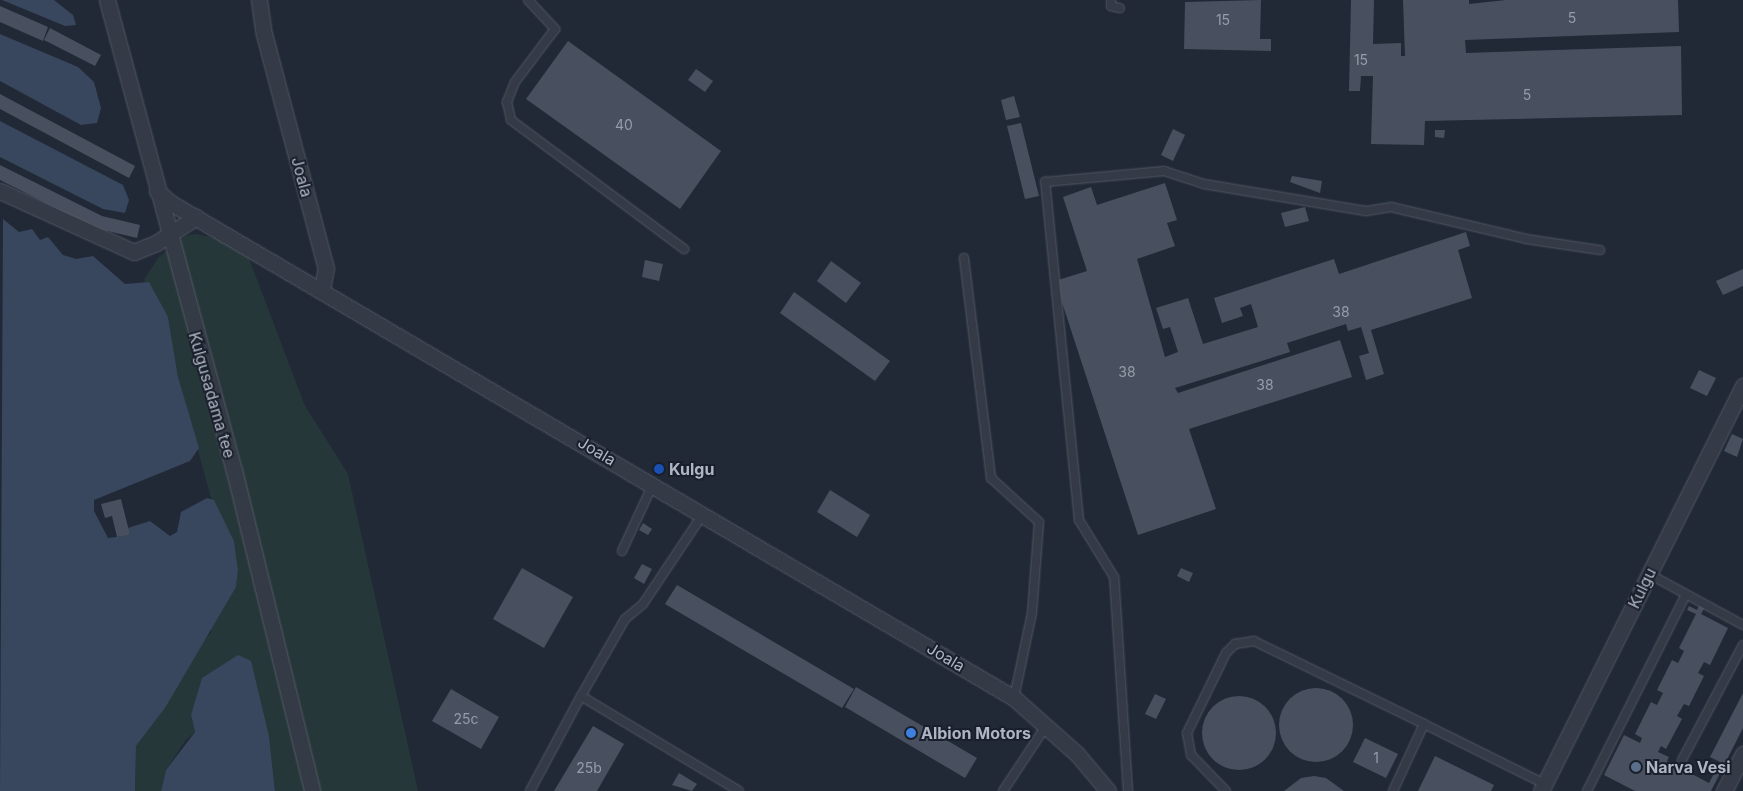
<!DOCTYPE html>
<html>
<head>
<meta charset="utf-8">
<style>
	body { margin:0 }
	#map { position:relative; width:1743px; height:791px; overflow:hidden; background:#212936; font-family:Inter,sans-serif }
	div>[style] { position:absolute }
	.green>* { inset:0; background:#263739 }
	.water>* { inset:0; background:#38465e }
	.building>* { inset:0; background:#48505f }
	.round { border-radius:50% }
	.roads { filter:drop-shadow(0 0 1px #525864) drop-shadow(0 0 1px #525864) }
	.service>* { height:8px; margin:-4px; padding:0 4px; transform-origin:4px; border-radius:4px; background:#353b46 }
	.minor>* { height:15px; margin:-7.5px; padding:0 7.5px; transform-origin:7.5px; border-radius:7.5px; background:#353b46 }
	.dots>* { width:14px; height:14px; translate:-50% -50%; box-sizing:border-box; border:2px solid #1a202b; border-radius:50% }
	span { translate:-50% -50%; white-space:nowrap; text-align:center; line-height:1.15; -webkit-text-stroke:4px #1a202b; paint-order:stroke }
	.number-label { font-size:14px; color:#959caa }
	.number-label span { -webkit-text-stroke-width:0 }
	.street-label { font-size:16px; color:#afb5c3 }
	.poi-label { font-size:16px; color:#afb5c3; font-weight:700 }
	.left { translate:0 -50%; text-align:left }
</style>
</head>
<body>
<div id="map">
	<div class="green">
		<i style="clip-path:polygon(195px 234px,221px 239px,248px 256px,305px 406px,348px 474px,418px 791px,275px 791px,269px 736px,261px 713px,231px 659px,191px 715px,195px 732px,185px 741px,166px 770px,161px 791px,135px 791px,136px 746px,165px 708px,202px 641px,211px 633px,211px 626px,236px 587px,238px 570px,234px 541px,211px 498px,178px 377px,168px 317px,144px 280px,158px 258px,185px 236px)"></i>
	</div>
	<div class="water">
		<i style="clip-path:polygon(2px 0,54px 0,73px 15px,76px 25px,65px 26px)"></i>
		<i style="clip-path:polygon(0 34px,78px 67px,94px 82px,101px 108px,97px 123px,81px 125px,0 81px)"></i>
		<i style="clip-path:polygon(0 121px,123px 185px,129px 200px,125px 213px,103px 209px,0 157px)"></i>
		<i style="clip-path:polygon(3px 219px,19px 232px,32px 229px,40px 240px,48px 237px,63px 255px,76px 259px,93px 256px,125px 284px,149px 282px,168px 317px,178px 377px,199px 448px,190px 461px,94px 500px,94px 511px,108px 538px,130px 535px,128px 528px,150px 521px,170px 536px,177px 532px,181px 512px,207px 498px,214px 500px,234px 541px,238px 570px,236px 587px,165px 708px,136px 746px,135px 791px,0 791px)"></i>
		<i style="clip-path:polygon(238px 655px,251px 661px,269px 736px,275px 791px,161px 791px,166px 770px,195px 732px,191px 715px,202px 678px)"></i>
	</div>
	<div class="building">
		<i style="clip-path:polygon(1261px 0,1260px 39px,1271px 39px,1271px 51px,1184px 49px,1185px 2px)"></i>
		<i style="clip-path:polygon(1351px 0,1374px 0,1373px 44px,1401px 43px,1401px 56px,1405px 56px,1403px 0,1469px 0,1469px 4px,1506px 0,1678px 0,1679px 32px,1465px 40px,1466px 53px,1681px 46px,1682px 115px,1425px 121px,1424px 145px,1371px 144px,1373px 76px,1361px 76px,1360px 91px,1349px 91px)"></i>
		<i style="clip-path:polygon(0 6px,48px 27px,43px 41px,0 22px)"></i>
		<i style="clip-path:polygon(50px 28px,101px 55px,95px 66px,44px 40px)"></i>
		<i style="clip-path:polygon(568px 41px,721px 151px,680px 209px,526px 99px)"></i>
		<i style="clip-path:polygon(696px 69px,713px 81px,705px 92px,688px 80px)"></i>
		<i style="clip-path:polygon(0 94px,135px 166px,129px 178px,0 109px)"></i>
		<i style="clip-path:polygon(1014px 96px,1020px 117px,1006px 120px,1001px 100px)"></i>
		<i style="clip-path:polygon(1021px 123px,1039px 196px,1025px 199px,1007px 126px)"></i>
		<i style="clip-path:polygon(1173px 129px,1185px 135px,1173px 161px,1161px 155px)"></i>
		<i style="clip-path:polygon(1435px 130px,1445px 130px,1444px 138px,1435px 137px)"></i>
		<i style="clip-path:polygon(0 165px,102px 216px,140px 225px,137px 238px,95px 228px,0 180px)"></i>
		<i style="clip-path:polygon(1292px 176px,1322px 181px,1320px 193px,1290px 182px)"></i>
		<i style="clip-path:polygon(1165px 183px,1177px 220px,1167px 223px,1175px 246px,1137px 259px,1165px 357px,1178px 352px,1170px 327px,1163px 329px,1156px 308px,1188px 298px,1203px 344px,1258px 327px,1251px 304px,1240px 308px,1243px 316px,1222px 323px,1214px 298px,1334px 259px,1339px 274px,1466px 232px,1470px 246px,1458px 250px,1472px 298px,1371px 330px,1384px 374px,1366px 380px,1359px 356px,1369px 353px,1361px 327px,1348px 331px,1346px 324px,1287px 343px,1290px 352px,1175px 388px,1178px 393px,1340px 340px,1352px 377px,1189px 429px,1216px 509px,1138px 535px,1055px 281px,1087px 271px,1063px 197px,1091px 187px,1097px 205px)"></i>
		<i style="clip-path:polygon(1305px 207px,1309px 221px,1285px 227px,1281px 213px)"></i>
		<i style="clip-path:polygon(645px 260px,663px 264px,659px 281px,642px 277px)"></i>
		<i style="clip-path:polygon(831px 261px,861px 283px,846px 303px,817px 281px)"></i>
		<i style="clip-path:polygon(1743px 269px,1743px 286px,1723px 295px,1716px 281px)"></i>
		<i style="clip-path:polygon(794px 292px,890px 361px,875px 381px,780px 313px)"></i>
		<i style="clip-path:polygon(1699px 370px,1716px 378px,1707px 396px,1690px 388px)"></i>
		<i style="clip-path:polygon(1732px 434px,1743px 439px,1737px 457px,1724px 451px)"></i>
		<i style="clip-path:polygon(830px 490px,870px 515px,857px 537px,817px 512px)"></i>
		<i style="clip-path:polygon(121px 499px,130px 535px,117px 537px,112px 516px,105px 518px,101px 504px)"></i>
		<i style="clip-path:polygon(643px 523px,652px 529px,648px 535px,639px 530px)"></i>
		<i style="clip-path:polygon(642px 564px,652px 569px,644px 584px,634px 578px)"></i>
		<i style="clip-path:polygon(522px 568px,573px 597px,544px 648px,493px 619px)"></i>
		<i style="clip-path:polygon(1181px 568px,1193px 573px,1189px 582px,1177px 576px)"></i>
		<i style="clip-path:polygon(677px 585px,854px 689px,842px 708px,665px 604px)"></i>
		<i style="clip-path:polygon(1700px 604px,1705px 607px,1701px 614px,1728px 628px,1710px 665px,1704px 662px,1698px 673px,1704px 676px,1689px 706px,1684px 704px,1677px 716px,1682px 719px,1666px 749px,1661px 746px,1658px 752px,1669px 757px,1667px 761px,1709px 783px,1720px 762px,1710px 757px,1743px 693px,1743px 728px,1711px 791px,1635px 791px,1604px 775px,1624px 735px,1640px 743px,1642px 738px,1635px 734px,1651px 702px,1657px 705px,1663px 693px,1657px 690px,1672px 660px,1678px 663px,1684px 651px,1679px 648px,1696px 614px,1687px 610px,1689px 606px,1697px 610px)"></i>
		<i style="clip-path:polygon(856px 687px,977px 758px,965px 778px,845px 707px)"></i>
		<i class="round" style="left:1279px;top:688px;width:74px;height:74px"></i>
		<i style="clip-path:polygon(451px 689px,499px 717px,481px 749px,432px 721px)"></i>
		<i style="clip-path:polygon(1155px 694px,1166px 699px,1156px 719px,1145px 714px)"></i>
		<i class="round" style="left:1202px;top:696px;width:74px;height:74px"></i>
		<i style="clip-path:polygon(593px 726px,624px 744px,597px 791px,554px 791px)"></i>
		<i style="clip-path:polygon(1365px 738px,1398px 754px,1386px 778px,1353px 762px)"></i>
		<i style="clip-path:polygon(1435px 756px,1494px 785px,1491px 791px,1418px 791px)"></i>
		<i style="clip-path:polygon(679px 773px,697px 784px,692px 791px,672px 785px)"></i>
		<i style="clip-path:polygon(1314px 776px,1326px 778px,1344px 791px,1284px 791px,1301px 778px)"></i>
	</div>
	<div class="roads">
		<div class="service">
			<i style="left:528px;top:0;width:40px;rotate:47deg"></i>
			<i style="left:555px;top:29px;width:66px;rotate:127deg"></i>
			<i style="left:515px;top:82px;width:22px;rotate:112deg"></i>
			<i style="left:507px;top:102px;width:18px;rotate:77deg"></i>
			<i style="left:511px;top:120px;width:216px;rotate:36.7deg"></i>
			<i style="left:1111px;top:0;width:6px;rotate:90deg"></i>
			<i style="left:1111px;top:6px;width:9px;rotate:13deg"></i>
			<i style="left:964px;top:258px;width:222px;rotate:83deg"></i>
			<i style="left:991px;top:478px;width:65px;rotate:42.5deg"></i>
			<i style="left:1039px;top:522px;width:91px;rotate:94.4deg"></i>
			<i style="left:1032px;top:613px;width:87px;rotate:102deg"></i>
			<i style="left:703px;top:514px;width:108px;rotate:123.7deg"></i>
			<i style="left:643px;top:604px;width:23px;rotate:140deg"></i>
			<i style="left:625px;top:619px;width:89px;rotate:119.7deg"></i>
			<i style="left:581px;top:696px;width:184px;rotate:31deg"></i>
			<i style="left:622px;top:551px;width:74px;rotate:-65.2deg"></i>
			<i style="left:1649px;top:574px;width:107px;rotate:28.5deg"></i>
			<i style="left:1424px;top:724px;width:135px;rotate:26.4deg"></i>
			<i style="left:1682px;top:760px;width:130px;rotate:-62.1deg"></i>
			<i style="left:530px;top:791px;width:108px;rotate:-61.8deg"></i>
			<i style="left:1003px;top:791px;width:78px;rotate:-56.5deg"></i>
			<i style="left:1128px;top:791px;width:214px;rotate:-93.7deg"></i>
			<i style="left:1114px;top:577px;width:67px;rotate:-121.6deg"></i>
			<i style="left:1079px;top:520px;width:340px;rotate:-95.7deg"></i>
			<i style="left:1045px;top:182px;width:120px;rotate:-5.3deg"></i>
			<i style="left:1164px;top:171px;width:42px;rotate:18deg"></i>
			<i style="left:1204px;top:184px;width:164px;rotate:9.5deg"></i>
			<i style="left:1366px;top:211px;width:25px;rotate:-9deg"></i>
			<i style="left:1391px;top:207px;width:139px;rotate:13.3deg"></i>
			<i style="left:1526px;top:239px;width:75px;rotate:8.5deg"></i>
			<i style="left:1226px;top:791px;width:50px;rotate:-134.2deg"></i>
			<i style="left:1191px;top:755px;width:22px;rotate:-100deg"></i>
			<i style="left:1187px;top:733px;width:89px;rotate:-64deg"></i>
			<i style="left:1226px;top:653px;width:13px;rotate:-45deg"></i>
			<i style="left:1235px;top:644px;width:19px;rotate:-9deg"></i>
			<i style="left:1254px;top:641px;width:189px;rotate:26deg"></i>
			<i style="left:1424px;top:724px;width:74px;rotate:114.8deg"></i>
			<i style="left:1587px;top:791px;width:220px;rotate:-63.3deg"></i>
		</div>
		<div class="minor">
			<i style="left:107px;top:0;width:487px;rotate:74.9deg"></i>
			<i style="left:234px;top:470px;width:330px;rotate:76.3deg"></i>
			<i style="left:259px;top:0;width:34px;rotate:82deg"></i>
			<i style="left:264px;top:34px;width:242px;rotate:75.2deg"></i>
			<i style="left:326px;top:268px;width:20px;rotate:101deg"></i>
			<i style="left:0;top:191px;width:147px;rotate:24.5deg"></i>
			<i style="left:134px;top:252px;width:24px;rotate:-22deg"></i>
			<i style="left:156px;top:243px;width:48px;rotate:-33deg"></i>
			<i style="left:157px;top:191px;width:18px;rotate:41deg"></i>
			<i style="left:171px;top:203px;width:978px;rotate:30.42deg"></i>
			<i style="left:1014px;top:698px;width:84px;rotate:41.6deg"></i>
			<i style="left:1077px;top:754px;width:48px;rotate:50deg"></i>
			<i style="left:1541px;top:791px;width:453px;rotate:-63.5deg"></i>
			<i style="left:1724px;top:791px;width:42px;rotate:-62.8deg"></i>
		</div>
	</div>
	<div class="dots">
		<i style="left:659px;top:469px;background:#1a4fb4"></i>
		<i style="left:911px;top:733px;background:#3f7fe0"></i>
		<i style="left:1636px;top:767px;background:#5c6f8a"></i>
	</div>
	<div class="number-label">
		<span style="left:1572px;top:18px">5</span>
		<span style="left:1223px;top:20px">15</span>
		<span style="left:1361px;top:60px">15</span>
		<span style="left:1527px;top:95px">5</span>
		<span style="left:624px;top:125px">40</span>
		<span style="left:1341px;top:312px">38</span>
		<span style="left:1127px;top:372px">38</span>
		<span style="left:1265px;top:385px">38</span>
		<span style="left:466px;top:719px">25c</span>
		<span style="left:1376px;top:758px">1</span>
		<span style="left:589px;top:768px">25b</span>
	</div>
	<div class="street-label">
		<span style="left:302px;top:177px;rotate:75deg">Joala</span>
		<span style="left:212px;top:395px;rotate:74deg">Kulgusadama tee</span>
		<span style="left:597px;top:451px;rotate:31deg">Joala</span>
		<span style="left:1642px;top:588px;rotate:-64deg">Kulgu</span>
		<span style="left:946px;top:657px;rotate:31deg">Joala</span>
	</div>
	<div class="poi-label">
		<span class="left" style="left:669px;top:469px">Kulgu</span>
		<span class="left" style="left:921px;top:733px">Albion Motors</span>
		<span class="left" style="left:1646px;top:767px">Narva Vesi</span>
	</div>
</div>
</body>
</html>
